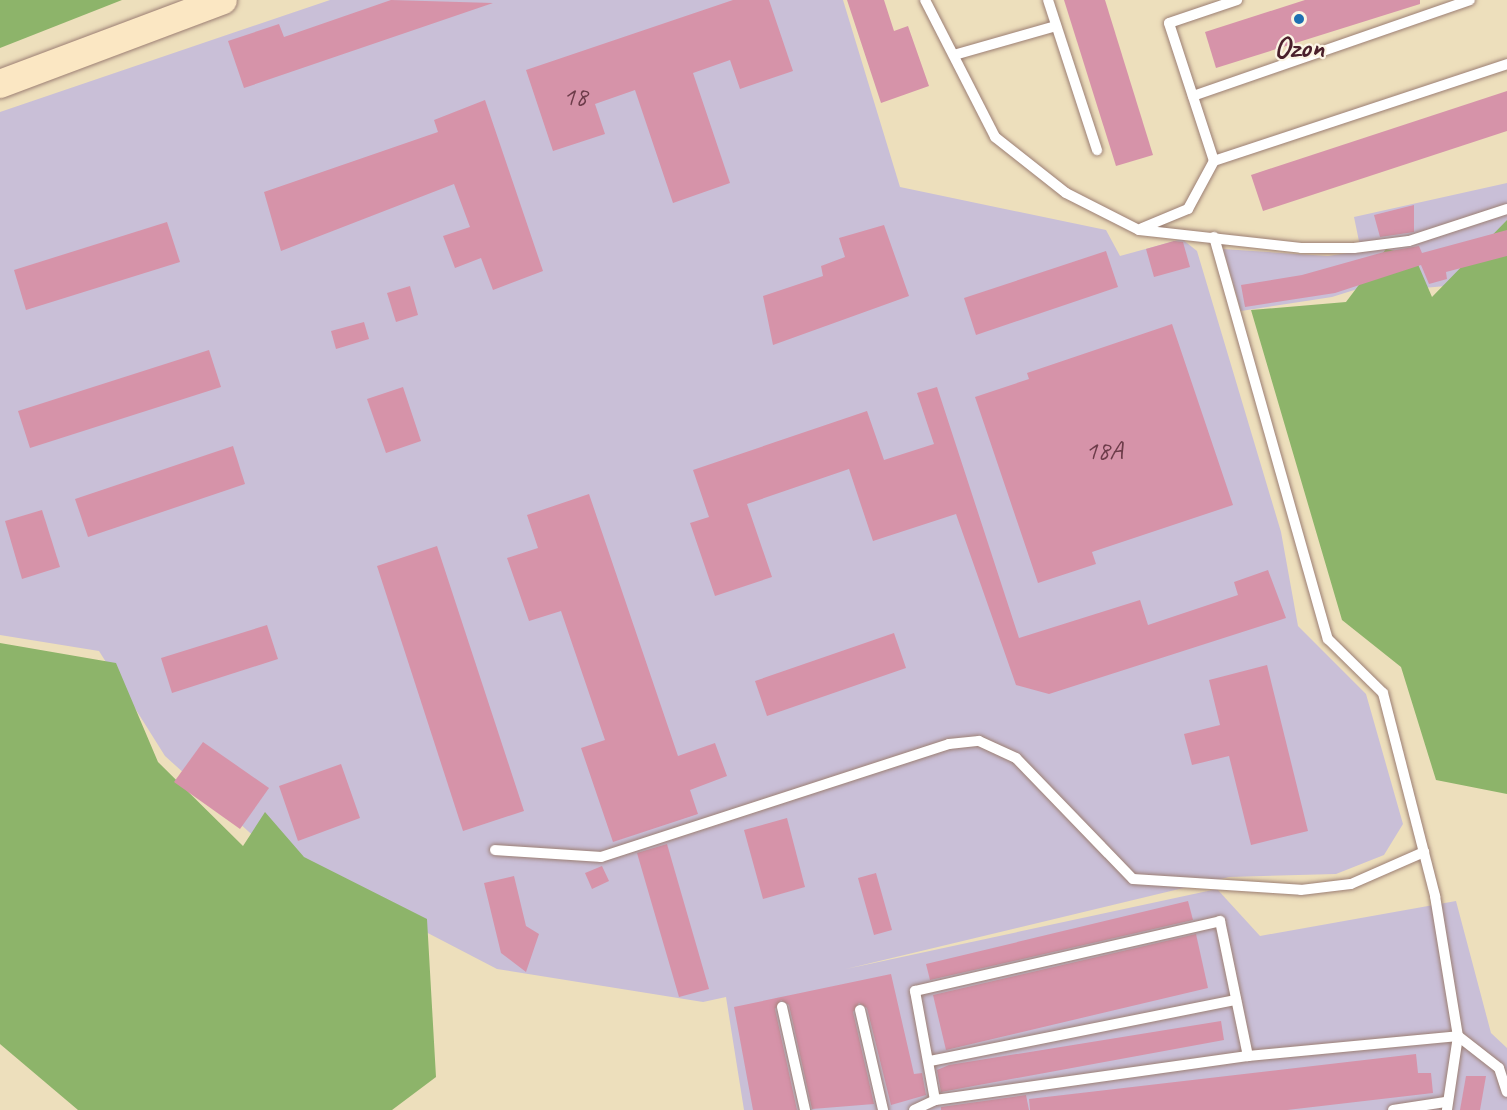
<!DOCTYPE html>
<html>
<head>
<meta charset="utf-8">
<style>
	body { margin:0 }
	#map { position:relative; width:1507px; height:1110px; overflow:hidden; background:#eddfbc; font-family:Caveat,sans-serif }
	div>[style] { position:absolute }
	.industrial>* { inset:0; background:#c9bfd7 }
	.forest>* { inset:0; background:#8db46a }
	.building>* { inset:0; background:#d693a9 }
	.roads { filter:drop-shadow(0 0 2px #9c7f74) drop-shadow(0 0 2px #9c7f74) }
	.lane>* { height:10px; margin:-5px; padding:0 5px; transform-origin:5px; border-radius:5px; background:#fff }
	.secondary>* { height:28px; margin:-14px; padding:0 14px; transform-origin:14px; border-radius:14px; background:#fbe7c3 }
	.dots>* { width:16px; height:16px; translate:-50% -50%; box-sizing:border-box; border:3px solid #fcf5e5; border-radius:50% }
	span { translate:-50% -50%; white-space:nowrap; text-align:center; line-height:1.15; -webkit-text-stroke:4.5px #fcf5e5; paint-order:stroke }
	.number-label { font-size:27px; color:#6d3c4a }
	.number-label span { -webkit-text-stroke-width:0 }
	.poi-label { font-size:30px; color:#4a1f2b; font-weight:700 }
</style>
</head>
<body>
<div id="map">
	<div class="industrial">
		<i style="clip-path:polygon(330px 0,843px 0,900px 187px,1106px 230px,1120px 256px,1182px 239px,1197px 251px,1281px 532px,1298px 626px,1366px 694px,1403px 824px,1384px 855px,1336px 874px,1229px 877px,846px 969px,1217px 889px,1260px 936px,1456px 901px,1491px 1033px,1507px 1048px,1507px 1110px,744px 1110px,726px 997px,703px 1002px,497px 969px,270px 851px,165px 756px,99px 651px,0 635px,0 112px)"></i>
		<i style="clip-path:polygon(1507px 183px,1507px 263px,1458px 285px,1423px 288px,1415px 271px,1332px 297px,1241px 311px,1223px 249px,1328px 256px,1361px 251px,1354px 217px)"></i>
	</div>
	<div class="forest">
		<i style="clip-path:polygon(0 0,122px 0,0 48px)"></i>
		<i style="clip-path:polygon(1507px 220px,1507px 794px,1436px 780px,1401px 667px,1342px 620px,1251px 310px,1346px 302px,1386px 249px,1414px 255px,1432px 297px)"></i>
		<i style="clip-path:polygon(0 643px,116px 663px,158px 762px,243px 846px,265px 812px,304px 857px,427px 919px,436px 1077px,392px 1110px,78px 1110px,0 1044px)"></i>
	</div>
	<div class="building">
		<i style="clip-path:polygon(391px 0,493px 3px,244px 88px,228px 41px,279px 24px,284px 37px)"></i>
		<i style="clip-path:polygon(733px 0,769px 0,793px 71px,740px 89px,730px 60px,693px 73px,730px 183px,673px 203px,635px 90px,595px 104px,605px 134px,553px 151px,526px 70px)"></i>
		<i style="clip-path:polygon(847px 0,884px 0,894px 31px,908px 26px,929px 86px,881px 103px)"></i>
		<i style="clip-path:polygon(1064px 0,1105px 0,1153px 155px,1116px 166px)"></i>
		<i style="clip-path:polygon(1305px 0,1420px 0,1420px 4px,1216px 68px,1205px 32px)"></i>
		<i style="clip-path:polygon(1507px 91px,1507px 131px,1263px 211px,1251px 175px)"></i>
		<i style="clip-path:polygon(485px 100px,543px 271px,493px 290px,481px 258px,455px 268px,443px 236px,470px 227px,454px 184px,281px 251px,264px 192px,438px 132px,434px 120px)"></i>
		<i style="clip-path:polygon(1414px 205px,1414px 232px,1380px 237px,1374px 215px)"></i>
		<i style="clip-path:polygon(167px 222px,180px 262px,26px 310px,14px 270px)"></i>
		<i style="clip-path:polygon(884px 225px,909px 296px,773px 345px,763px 296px,823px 276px,821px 266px,845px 257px,839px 238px)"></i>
		<i style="clip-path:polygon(1507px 230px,1507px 256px,1446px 272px,1447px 279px,1429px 284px,1421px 265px,1335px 293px,1245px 307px,1241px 285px,1302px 275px,1384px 252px,1419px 246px,1422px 253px)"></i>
		<i style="clip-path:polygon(1174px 241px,1183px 242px,1190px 267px,1154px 277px,1146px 249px)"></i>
		<i style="clip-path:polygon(1106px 251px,1118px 287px,976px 335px,964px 298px)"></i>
		<i style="clip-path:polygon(410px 286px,418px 315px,396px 322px,387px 293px)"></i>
		<i style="clip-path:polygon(364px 322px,369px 339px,336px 349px,331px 331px)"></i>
		<i style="clip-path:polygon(1172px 324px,1233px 505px,1092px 552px,1096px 564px,1038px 583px,975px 397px,1029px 379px,1027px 373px)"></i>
		<i style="clip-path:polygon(209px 350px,221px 387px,30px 448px,18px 411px)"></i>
		<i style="clip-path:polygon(403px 387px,421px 441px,386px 453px,367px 399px)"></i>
		<i style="clip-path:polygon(937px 387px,1019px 638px,1140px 600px,1148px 625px,1238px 595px,1234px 582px,1268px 570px,1286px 618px,1049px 694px,1016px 685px,956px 514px,873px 541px,849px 469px,747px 504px,772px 577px,715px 596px,690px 523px,709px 517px,693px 470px,867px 411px,884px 460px,934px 444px,917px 393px)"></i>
		<i style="clip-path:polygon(233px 446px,245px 484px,88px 537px,75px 499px)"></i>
		<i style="clip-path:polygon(589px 494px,678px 756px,715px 743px,727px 776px,690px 790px,698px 814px,613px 842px,581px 748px,605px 740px,561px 611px,529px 621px,507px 558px,538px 548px,527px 515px)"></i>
		<i style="clip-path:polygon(42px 510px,60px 567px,22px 579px,5px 521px)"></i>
		<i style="clip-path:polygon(437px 546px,524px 811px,463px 831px,377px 566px)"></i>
		<i style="clip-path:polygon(267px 625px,278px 659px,172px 693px,161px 658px)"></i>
		<i style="clip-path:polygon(894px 633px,906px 668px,767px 716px,755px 681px)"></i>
		<i style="clip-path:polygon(1267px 665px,1308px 831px,1251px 845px,1229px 756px,1192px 765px,1184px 734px,1220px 725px,1209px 680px)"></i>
		<i style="clip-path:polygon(203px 742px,269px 788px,240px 829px,174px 782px)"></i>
		<i style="clip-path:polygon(341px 764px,360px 818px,298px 841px,279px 786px)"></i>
		<i style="clip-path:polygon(787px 818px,805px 887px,763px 899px,744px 830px)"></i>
		<i style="clip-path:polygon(667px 844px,709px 989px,679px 997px,637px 853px)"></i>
		<i style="clip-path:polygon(602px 866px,609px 881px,592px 889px,585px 873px)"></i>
		<i style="clip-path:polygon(876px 873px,892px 930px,874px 935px,858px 878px)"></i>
		<i style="clip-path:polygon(514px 876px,526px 926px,539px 934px,526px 972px,501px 953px,484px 883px)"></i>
		<i style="clip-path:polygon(1188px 901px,1193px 920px,930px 980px,926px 964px)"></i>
		<i style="clip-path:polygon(1196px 934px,1208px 988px,946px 1050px,933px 995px)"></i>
		<i style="clip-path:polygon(891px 974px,914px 1074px,922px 1073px,926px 1095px,891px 1105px,867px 1008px,859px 1003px,853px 1012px,874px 1104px,812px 1109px,789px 1005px,781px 1000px,775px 1009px,797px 1110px,753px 1110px,734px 1007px)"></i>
		<i style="clip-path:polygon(1221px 1021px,1224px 1040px,941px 1092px,937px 1070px,949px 1065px)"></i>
		<i style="clip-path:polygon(1416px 1054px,1418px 1073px,1431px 1073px,1433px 1093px,1287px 1110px,1030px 1110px,1029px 1099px)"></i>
		<i style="clip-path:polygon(1466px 1076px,1486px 1076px,1480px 1110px,1460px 1110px)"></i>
		<i style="clip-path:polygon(1026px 1095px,1029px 1110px,941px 1110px,941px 1107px)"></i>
	</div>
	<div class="roads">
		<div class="lane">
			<i style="left:925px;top:0;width:154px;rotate:62.9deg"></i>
			<i style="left:995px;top:137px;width:90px;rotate:38.3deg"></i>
			<i style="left:1066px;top:193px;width:82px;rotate:26.9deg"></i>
			<i style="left:1139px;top:230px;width:163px;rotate:6.3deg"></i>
			<i style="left:1301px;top:248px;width:53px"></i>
			<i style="left:1354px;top:248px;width:55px;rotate:-7.3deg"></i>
			<i style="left:1409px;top:241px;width:103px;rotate:-18.1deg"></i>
			<i style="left:1048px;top:0;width:158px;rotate:71.9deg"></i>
			<i style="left:954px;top:55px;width:106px;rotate:-15.9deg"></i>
			<i style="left:1193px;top:96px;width:293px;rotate:-19.1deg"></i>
			<i style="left:1214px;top:161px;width:145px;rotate:-108.1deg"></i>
			<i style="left:1169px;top:23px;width:72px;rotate:-18.7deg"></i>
			<i style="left:1142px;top:228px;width:50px;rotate:-22.4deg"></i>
			<i style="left:1188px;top:209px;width:55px;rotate:-61.6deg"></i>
			<i style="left:1214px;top:161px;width:309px;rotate:-18.3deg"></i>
			<i style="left:1214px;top:237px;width:418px;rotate:74.2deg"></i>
			<i style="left:1328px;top:639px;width:77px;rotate:44.5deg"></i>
			<i style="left:1383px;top:693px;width:210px;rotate:75.6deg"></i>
			<i style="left:1435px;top:896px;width:142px;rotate:80.7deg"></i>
			<i style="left:1458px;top:1036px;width:75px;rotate:98.5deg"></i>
			<i style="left:495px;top:850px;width:106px;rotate:3.8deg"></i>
			<i style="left:601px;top:857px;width:366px;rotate:-18deg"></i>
			<i style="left:949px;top:744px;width:30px;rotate:-6deg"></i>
			<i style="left:979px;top:741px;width:41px;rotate:24.7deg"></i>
			<i style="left:1016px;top:758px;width:168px;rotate:46deg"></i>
			<i style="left:1133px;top:879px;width:168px;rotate:3.7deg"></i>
			<i style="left:1301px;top:890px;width:50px;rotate:-6.8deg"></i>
			<i style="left:1351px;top:884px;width:80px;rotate:-23.7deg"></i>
			<i style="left:782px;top:1007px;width:106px;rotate:77.4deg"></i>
			<i style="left:860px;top:1010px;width:103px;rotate:77deg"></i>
			<i style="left:930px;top:1061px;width:312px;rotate:-11.3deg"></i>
			<i style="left:935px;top:1100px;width:111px;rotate:-100.4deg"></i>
			<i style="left:915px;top:991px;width:313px;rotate:-12.9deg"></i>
			<i style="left:1220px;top:921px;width:138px;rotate:78.3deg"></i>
			<i style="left:914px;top:1110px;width:23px;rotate:-25deg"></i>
			<i style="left:935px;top:1100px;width:316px;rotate:-8deg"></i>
			<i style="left:1248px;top:1056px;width:211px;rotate:-5.4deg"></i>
			<i style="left:1458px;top:1036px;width:52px;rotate:38deg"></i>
			<i style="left:1499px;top:1068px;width:25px;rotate:72deg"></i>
			<i style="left:1393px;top:1110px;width:53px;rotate:-8.7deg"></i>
		</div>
		<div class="secondary">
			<i style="left:0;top:84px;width:238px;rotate:-20.6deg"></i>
		</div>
	</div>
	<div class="dots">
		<i style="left:1299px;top:19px;background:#1f6fb2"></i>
	</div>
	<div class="number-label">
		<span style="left:575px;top:97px">18</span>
		<span style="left:1104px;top:451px">18А</span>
	</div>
	<div class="poi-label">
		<span style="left:1299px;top:47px">Ozon</span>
	</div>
</div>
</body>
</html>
